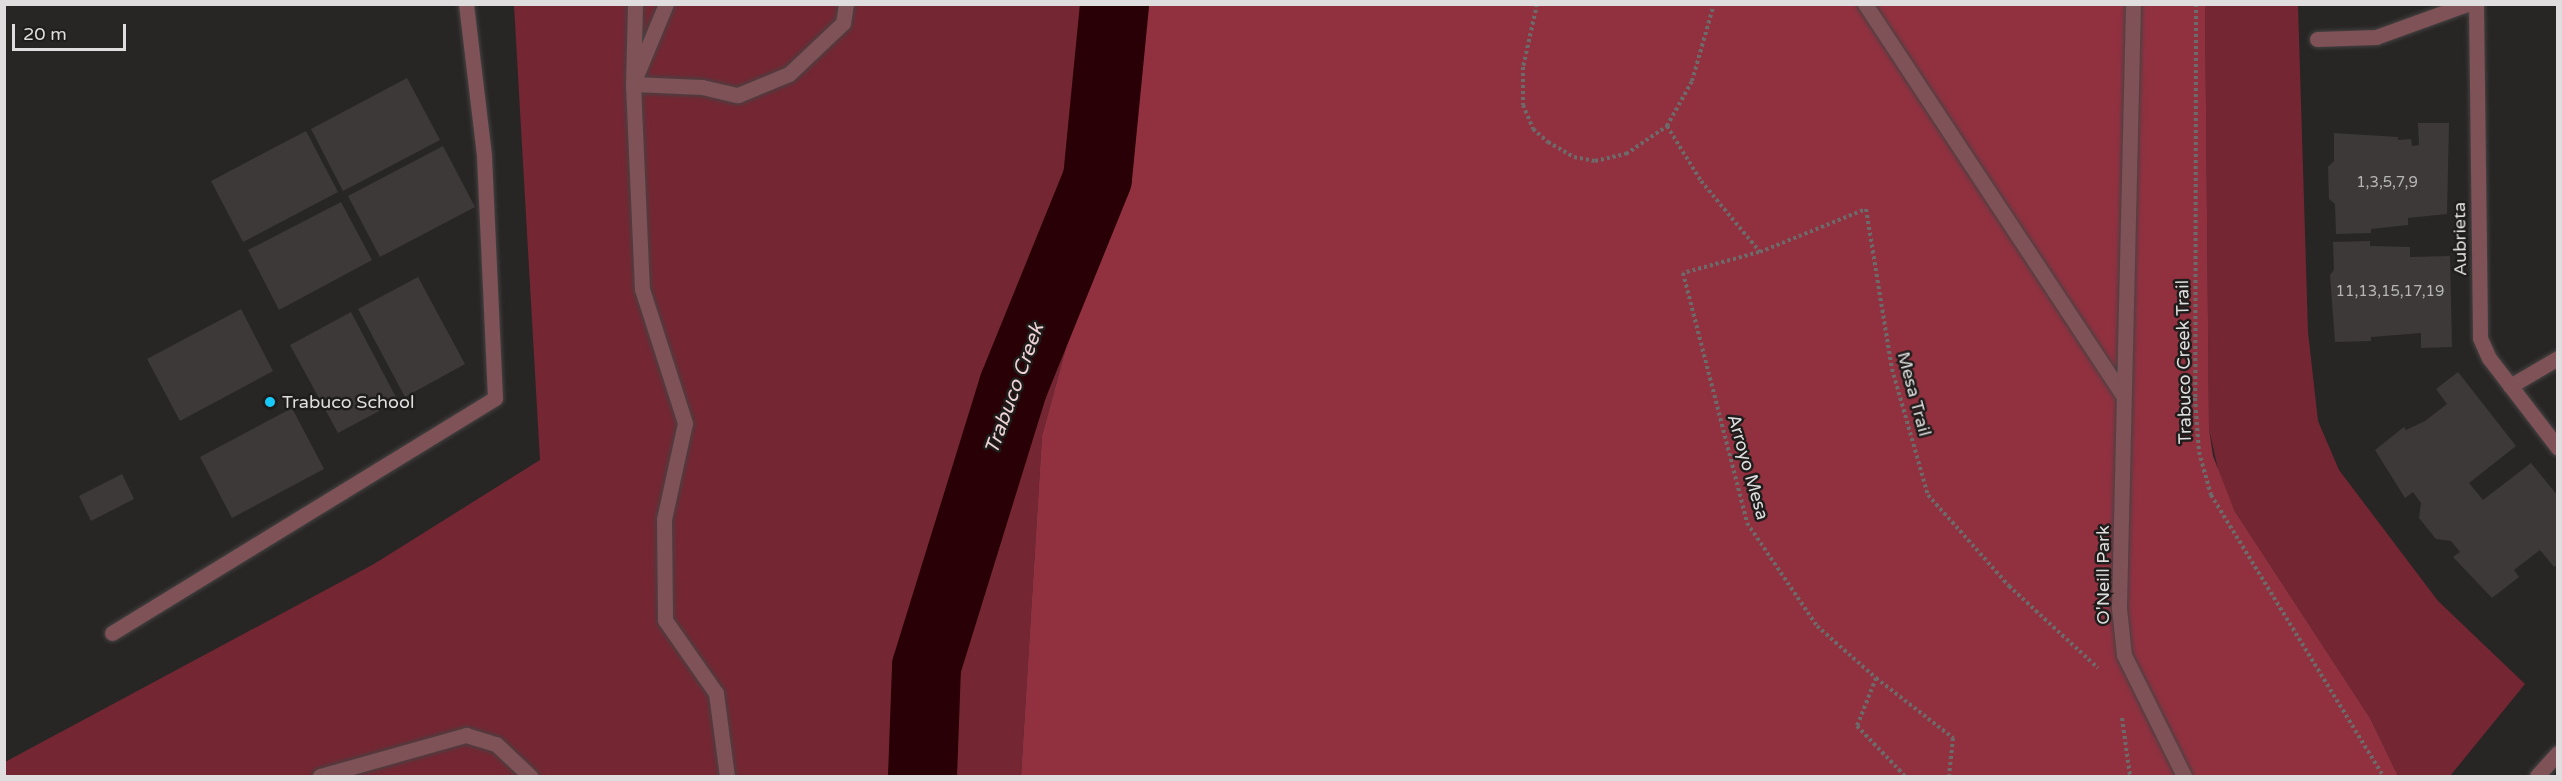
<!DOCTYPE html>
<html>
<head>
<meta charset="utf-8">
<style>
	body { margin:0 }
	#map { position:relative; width:2562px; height:781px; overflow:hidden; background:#282525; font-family:"Varela Round",sans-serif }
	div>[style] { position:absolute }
	.green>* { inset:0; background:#742733 }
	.forest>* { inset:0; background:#913140 }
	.river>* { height:69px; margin:-34.5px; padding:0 34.5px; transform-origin:34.5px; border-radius:34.5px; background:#280005 }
	.building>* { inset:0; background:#3d3939 }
	.path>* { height:4px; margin-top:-2px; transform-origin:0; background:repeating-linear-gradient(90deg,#6d6a6a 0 3px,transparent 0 6px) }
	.roads { filter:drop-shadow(0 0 2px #454242) drop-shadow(0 0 2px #454242) }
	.minor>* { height:15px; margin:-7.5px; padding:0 7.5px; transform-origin:7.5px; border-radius:7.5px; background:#7e5256 }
	.dots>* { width:16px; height:16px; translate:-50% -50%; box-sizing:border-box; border:3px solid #1f1c1c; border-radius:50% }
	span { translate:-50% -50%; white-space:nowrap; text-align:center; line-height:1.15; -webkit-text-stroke:5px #1f1c1c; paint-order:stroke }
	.number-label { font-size:15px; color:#b6b4b4 }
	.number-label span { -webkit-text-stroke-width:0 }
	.street-label { font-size:18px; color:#dfdddd }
	.poi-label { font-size:18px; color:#dfdddd }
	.left { translate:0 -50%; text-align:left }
	.water-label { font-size:20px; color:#efd3d4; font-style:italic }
	.frame { position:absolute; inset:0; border:6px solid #dfdddd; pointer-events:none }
	.scale { position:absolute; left:12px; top:24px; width:114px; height:27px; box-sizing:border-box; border:3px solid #dfdddd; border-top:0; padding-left:8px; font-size:18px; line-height:21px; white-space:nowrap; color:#dfdddd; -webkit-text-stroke:4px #1f1c1c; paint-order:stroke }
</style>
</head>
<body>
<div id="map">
	<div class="green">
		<i style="clip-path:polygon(514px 5px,1132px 5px,1110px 187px,1042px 436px,1021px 776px,5px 776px,5px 762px,374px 564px,540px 460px)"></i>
		<i style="clip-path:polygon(2205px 5px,2298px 5px,2308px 332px,2318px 421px,2339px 470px,2438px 601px,2525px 684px,2450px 776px,2398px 776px,2370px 718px,2234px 510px,2221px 483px,2209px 429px)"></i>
	</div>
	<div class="forest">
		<i style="clip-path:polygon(1132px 5px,2205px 5px,2209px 429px,2213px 456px,2234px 510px,2370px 718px,2398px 776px,1021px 776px,1042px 436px,1110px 187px)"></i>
	</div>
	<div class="river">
		<i style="left:922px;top:776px;width:110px;rotate:-87.9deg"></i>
		<i style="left:926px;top:666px;width:294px;rotate:-72.8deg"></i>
		<i style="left:1013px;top:385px;width:223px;rotate:-67.9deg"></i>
		<i style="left:1097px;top:178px;width:175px;rotate:-84.4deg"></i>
	</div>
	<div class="building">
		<i style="clip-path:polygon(407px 78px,440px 140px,343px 191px,311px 129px)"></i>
		<i style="clip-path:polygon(2418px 123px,2449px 123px,2447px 214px,2408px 218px,2408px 225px,2371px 229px,2371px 233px,2336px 234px,2335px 204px,2329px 199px,2328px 167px,2334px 161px,2334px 133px,2398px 137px,2398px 140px,2411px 139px,2412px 146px,2419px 145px)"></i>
		<i style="clip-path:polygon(306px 131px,338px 192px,243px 242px,211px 181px)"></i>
		<i style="clip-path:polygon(443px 146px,475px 207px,380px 257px,348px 196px)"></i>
		<i style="clip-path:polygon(341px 202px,372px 260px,279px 310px,248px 250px)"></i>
		<i style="clip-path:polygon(2370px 241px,2370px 246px,2410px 247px,2410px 257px,2450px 256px,2452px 347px,2421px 348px,2421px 333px,2371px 337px,2371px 341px,2335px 342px,2330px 275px,2334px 270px,2333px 242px)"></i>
		<i style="clip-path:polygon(418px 277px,465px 364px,405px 397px,358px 309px)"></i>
		<i style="clip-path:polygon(241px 309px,273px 371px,180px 421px,147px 359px)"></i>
		<i style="clip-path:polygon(351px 312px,398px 401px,338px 433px,290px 345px)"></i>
		<i style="clip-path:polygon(2458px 372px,2516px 446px,2469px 483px,2483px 500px,2531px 463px,2558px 496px,2558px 564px,2554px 567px,2540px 550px,2514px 570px,2519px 577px,2492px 598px,2453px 557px,2460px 552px,2451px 541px,2436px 539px,2419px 518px,2421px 503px,2413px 492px,2405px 498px,2375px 450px,2404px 427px,2406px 430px,2425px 421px,2447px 404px,2436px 389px)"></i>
		<i style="clip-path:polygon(292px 408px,324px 469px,232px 518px,200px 457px)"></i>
		<i style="clip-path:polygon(122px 474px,134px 499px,91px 521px,79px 496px)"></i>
	</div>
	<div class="path">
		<i style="left:1537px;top:4px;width:65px;rotate:102.5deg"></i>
		<i style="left:1523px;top:67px;width:38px;rotate:90deg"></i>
		<i style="left:1523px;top:105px;width:26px;rotate:67deg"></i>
		<i style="left:1533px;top:129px;width:20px;rotate:41deg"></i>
		<i style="left:1548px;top:142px;width:30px;rotate:30deg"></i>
		<i style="left:1574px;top:157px;width:21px;rotate:11deg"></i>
		<i style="left:1595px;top:161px;width:32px;rotate:-13deg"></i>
		<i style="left:1626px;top:154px;width:50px;rotate:-34.3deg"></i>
		<i style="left:1667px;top:126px;width:51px;rotate:-60.9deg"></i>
		<i style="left:1692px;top:81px;width:80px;rotate:-74.1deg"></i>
		<i style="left:2196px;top:4px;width:394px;rotate:90.1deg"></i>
		<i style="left:2195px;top:398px;width:54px;rotate:85.8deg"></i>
		<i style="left:2199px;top:452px;width:45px;rotate:74.4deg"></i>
		<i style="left:2211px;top:495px;width:329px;rotate:58.5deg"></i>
		<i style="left:1667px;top:126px;width:65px;rotate:58.3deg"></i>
		<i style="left:1701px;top:181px;width:92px;rotate:50.3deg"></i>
		<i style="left:1760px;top:252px;width:114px;rotate:-22.1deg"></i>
		<i style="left:1866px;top:209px;width:162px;rotate:80.8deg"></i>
		<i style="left:1892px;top:369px;width:131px;rotate:74.1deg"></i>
		<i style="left:1928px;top:495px;width:122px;rotate:48.3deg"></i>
		<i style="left:2009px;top:586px;width:121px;rotate:42.7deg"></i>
		<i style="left:1759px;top:252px;width:79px;rotate:164.6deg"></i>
		<i style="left:1683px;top:273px;width:258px;rotate:75.6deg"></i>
		<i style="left:1747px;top:523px;width:125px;rotate:55.8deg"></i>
		<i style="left:1817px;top:626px;width:79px;rotate:41.4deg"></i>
		<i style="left:1876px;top:678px;width:98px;rotate:37.9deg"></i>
		<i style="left:1953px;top:738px;width:38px;rotate:96deg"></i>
		<i style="left:1876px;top:678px;width:52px;rotate:111.6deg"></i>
		<i style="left:1857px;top:726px;width:69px;rotate:46.2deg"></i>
		<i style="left:2122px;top:718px;width:59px;rotate:82.1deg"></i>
	</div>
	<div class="roads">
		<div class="minor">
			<i style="left:635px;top:4px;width:80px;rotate:91.4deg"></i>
			<i style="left:633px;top:84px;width:205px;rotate:87.5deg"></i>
			<i style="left:642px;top:289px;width:141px;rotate:72.2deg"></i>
			<i style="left:685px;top:423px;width:98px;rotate:102.3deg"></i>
			<i style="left:664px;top:519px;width:101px;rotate:89.4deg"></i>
			<i style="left:665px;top:620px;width:89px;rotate:55.1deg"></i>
			<i style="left:716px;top:693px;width:84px;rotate:82.5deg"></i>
			<i style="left:1865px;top:4px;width:469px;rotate:56.6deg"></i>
			<i style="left:2133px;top:4px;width:604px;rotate:91.33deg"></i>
			<i style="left:2119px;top:608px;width:47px;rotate:83.9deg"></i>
			<i style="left:2124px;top:655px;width:135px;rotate:63.6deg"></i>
			<i style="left:2476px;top:4px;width:334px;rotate:89.3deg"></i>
			<i style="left:2480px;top:338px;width:22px;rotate:66deg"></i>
			<i style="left:2489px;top:358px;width:113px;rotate:52.5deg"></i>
			<i style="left:2317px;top:39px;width:59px;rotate:-1.9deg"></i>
			<i style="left:2376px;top:37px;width:97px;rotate:-19.9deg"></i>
			<i style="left:636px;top:76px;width:78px;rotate:-67.4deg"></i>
			<i style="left:633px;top:84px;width:69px;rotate:2.5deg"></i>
			<i style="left:702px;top:87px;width:37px;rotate:13deg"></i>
			<i style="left:738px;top:95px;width:55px;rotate:-22.4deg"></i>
			<i style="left:789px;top:74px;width:74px;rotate:-43.4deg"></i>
			<i style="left:843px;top:23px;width:19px;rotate:-81deg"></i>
			<i style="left:2510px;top:386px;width:56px;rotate:-30.3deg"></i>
			<i style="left:112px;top:633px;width:449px;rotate:-31.5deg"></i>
			<i style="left:495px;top:398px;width:243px;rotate:-92.6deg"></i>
			<i style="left:484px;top:155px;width:152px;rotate:-96.8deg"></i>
			<i style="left:320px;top:776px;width:152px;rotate:-15.7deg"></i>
			<i style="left:466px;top:735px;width:31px;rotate:17deg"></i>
			<i style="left:496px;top:744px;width:47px;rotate:43.3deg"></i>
			<i style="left:2537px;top:776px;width:31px;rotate:-48deg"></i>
		</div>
	</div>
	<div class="dots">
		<i style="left:270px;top:402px;background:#18cafc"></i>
	</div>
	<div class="number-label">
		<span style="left:2387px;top:183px">1,3,5,7,9</span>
		<span style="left:2390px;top:292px">11,13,15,17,19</span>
	</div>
	<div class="street-label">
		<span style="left:2460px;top:239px;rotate:-91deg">Aubrieta</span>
		<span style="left:2184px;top:362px;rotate:-91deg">Trabuco Creek Trail</span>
		<span style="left:1914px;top:394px;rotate:75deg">Mesa Trail</span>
		<span style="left:1748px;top:467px;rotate:74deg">Arroyo Mesa</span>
		<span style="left:2103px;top:575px;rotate:-90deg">O'Neill Park</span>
	</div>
	<div class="poi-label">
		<span class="left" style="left:282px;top:402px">Trabuco School</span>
	</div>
	<div class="water-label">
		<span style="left:1015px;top:389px;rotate:-70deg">Trabuco Creek</span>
	</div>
	<div class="frame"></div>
	<div class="scale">20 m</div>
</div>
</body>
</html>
